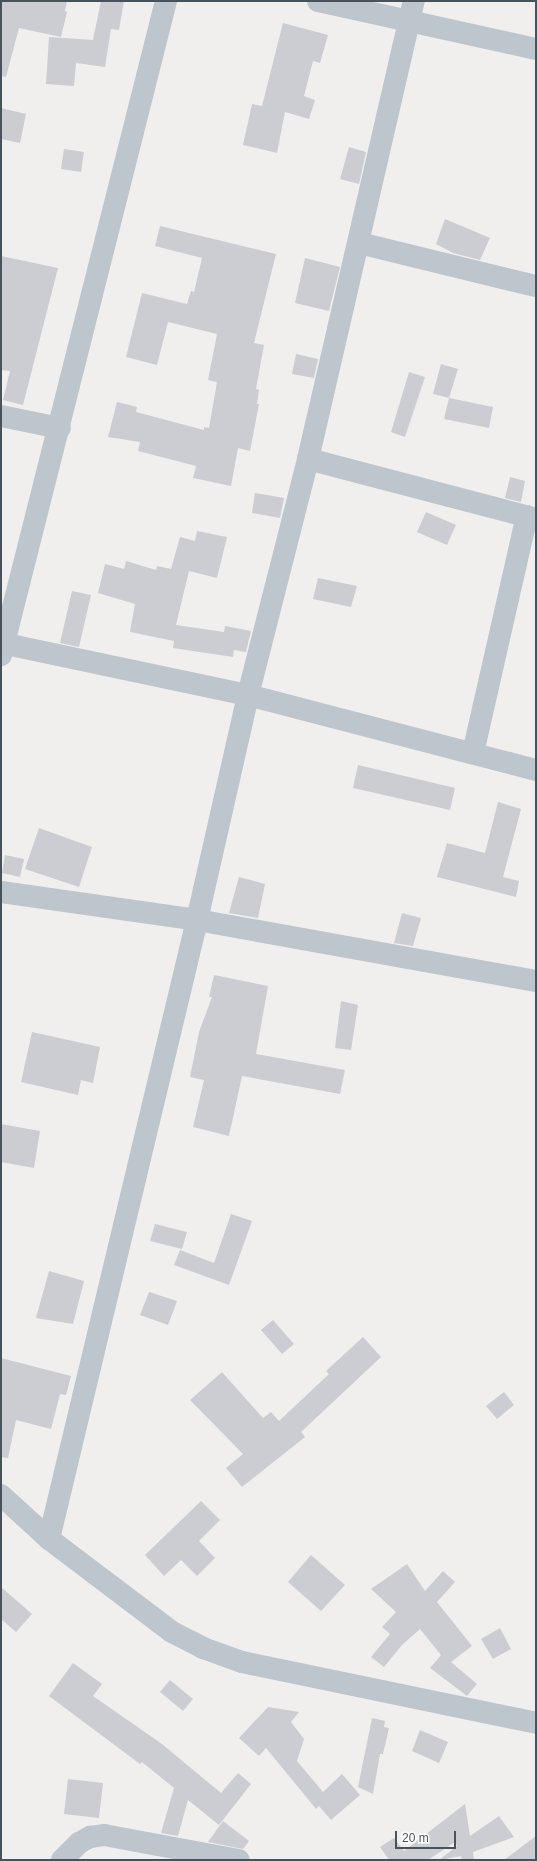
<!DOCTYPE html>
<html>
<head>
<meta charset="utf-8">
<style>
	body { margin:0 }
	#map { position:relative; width:537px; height:1861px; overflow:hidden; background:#f1eeee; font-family:Arial,sans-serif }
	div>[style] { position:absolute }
	.building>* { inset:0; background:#cbcdd3 }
	.minor>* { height:22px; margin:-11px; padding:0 11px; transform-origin:11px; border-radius:11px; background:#bdc6cd }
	span { translate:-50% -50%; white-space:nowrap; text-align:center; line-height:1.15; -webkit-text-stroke:4px #fff; paint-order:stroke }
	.frame { position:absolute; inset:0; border:2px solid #47525b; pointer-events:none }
	.scale { position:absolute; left:395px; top:1831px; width:61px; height:18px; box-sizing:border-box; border:2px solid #47525b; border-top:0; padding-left:5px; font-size:12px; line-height:14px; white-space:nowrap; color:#47525b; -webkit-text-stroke:3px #fff; paint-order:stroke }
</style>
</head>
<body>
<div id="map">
	<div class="building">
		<i style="clip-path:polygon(1px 1px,67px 1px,65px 11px,67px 12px,61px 37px,19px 28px,6px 77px,1px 76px)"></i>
		<i style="clip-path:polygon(101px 1px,124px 1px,119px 30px,111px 29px,105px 67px,76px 63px,74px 86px,46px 84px,49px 37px,93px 40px)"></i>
		<i style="clip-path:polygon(283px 23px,328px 35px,320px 63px,313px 61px,304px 96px,315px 100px,309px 119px,285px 112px,277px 153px,243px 145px,252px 104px,262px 106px)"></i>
		<i style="clip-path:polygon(1px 108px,26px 114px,20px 143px,1px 139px)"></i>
		<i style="clip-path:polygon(349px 147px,366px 152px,359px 184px,340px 179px)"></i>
		<i style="clip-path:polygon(64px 149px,84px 152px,81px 172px,61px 169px)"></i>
		<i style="clip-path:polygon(445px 219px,490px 238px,480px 260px,453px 253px,436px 244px)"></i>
		<i style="clip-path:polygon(160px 226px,276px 254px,254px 343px,264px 345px,256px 389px,259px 390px,257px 404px,259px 404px,250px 451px,238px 448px,231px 486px,193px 478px,196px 466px,138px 451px,140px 442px,108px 437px,117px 402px,137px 407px,136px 412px,204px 430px,204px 427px,209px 428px,217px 382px,208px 380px,217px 334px,168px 322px,157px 365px,126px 357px,142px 293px,187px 304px,191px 291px,194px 292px,202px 258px,155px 246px)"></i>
		<i style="clip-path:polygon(1px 256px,58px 268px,23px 405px,3px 400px,10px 371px,1px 370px)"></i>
		<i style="clip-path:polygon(305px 258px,340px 267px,329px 311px,295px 303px)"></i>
		<i style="clip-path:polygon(296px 354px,318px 359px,314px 378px,292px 374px)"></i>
		<i style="clip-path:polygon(441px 364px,458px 369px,449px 398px,433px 394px)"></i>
		<i style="clip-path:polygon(409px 372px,425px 377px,405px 437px,391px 432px)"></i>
		<i style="clip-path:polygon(449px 398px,493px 407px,489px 428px,444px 419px)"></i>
		<i style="clip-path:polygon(510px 477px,525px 481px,521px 502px,505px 498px)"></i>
		<i style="clip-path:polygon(255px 493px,284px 498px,280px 518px,252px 513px)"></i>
		<i style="clip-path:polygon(426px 512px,456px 525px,447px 545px,417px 532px)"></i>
		<i style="clip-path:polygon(197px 531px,227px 537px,217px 578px,189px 571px,176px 625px,224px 632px,225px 626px,251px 631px,246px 652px,234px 650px,233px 657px,173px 648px,174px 641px,130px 632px,135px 604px,98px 593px,105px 564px,124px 569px,126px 561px,156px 570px,157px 566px,171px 569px,180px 537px,195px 541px)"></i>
		<i style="clip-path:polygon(318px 578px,357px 586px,351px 607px,313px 599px)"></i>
		<i style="clip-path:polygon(72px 591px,91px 595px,79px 647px,60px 643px)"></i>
		<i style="clip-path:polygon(358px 765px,455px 788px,450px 810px,353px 788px)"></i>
		<i style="clip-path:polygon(498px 802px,521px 809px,503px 877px,519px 881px,516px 897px,437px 877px,447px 843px,485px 853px)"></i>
		<i style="clip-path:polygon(39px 828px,92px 847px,79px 887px,25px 869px)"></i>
		<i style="clip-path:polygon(5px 855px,24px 859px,20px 877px,2px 873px)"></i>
		<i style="clip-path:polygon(239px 877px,265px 884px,258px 918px,229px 913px)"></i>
		<i style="clip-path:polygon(402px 913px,421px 918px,413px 946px,394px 943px)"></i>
		<i style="clip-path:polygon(214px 975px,268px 986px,256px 1054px,345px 1070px,340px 1094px,242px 1076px,229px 1136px,193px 1127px,204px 1080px,190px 1077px,199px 1032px,212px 997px,209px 997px)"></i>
		<i style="clip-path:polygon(341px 1001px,358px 1005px,351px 1050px,335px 1048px)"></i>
		<i style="clip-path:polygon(32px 1032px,100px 1047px,93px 1083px,81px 1080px,78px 1095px,21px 1082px)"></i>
		<i style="clip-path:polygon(1px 1124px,40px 1131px,34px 1168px,1px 1162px)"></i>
		<i style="clip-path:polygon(231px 1214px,252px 1221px,229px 1285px,174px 1265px,180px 1250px,214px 1263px)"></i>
		<i style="clip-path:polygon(155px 1224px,187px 1232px,182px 1249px,150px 1241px)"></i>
		<i style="clip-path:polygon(49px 1271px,84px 1281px,73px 1324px,36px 1318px)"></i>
		<i style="clip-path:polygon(149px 1292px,177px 1301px,168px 1325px,140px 1315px)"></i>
		<i style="clip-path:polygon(273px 1320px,294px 1344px,282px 1354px,261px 1330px)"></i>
		<i style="clip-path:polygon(363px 1337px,381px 1357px,301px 1432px,305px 1437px,242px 1487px,226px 1468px,243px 1454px,190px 1400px,222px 1372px,263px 1418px,271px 1412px,279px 1421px,329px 1374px,326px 1371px)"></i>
		<i style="clip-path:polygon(1px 1358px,71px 1376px,66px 1395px,60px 1394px,51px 1429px,16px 1420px,8px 1458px,1px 1457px)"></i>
		<i style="clip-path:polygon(504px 1392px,514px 1405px,497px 1419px,486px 1406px)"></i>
		<i style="clip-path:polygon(201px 1501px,220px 1520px,199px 1541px,215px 1558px,197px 1576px,181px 1560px,164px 1576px,145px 1555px)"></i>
		<i style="clip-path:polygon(311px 1555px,345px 1585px,321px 1611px,288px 1582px)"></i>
		<i style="clip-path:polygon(407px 1564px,425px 1591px,443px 1571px,455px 1582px,437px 1602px,472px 1646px,451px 1662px,477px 1684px,467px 1696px,430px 1668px,441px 1655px,420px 1629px,402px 1645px,384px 1667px,371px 1657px,390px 1634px,382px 1627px,396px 1612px,371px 1589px)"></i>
		<i style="clip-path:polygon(1px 1587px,32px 1614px,16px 1632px,1px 1619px)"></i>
		<i style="clip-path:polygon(500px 1628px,511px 1649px,493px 1659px,481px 1639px)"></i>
		<i style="clip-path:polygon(73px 1663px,102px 1684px,93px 1696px,162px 1744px,221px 1793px,238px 1773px,251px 1784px,219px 1825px,188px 1800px,178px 1836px,161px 1833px,174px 1788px,142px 1762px,140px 1764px,49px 1696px)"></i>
		<i style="clip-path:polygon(170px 1680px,193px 1699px,183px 1711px,160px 1692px)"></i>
		<i style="clip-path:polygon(268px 1707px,299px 1712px,291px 1722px,304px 1739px,297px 1761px,323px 1792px,342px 1774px,360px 1795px,331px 1820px,319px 1806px,316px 1809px,266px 1748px,259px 1756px,239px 1738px)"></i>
		<i style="clip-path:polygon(372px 1718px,385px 1721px,384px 1727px,389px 1728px,383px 1754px,380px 1754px,373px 1794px,358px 1787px)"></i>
		<i style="clip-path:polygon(420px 1730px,448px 1742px,439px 1763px,412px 1751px)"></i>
		<i style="clip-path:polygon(68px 1779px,103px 1783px,99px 1818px,64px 1814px)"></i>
		<i style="clip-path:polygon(465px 1804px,470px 1836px,499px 1816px,514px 1837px,473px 1852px,474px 1860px,462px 1860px,461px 1856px,439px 1860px,457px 1846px,455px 1842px,428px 1860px,389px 1860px,380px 1847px,394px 1838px,404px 1851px)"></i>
		<i style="clip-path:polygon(223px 1821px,249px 1841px,243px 1849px,208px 1842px)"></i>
		<i style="clip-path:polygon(536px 1836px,536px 1860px,504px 1860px)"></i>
	</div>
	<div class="minor">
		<i style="left:318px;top:1px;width:223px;rotate:12.4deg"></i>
		<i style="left:359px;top:243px;width:182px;rotate:13.7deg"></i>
		<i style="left:1px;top:416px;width:60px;rotate:11.5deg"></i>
		<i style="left:308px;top:459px;width:236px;rotate:14.7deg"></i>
		<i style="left:1px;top:643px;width:252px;rotate:11.9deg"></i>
		<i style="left:248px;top:695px;width:298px;rotate:14.6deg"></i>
		<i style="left:1px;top:655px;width:674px;rotate:-75.84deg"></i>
		<i style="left:473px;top:753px;width:243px;rotate:-77.2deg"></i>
		<i style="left:1px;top:892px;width:198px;rotate:8.1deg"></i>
		<i style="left:197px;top:920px;width:344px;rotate:10.2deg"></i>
		<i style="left:1px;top:1495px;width:65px;rotate:42.5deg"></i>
		<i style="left:49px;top:1539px;width:154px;rotate:37.1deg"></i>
		<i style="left:172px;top:1632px;width:35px;rotate:27deg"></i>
		<i style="left:203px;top:1648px;width:41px;rotate:19.7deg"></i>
		<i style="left:242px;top:1662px;width:300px;rotate:11.7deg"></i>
		<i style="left:49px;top:1539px;width:636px;rotate:-76.55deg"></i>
		<i style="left:197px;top:920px;width:231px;rotate:-77.2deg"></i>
		<i style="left:248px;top:695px;width:244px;rotate:-75.7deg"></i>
		<i style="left:308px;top:459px;width:470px;rotate:-77deg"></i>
		<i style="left:62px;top:1860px;width:24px;rotate:-45deg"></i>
		<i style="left:79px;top:1843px;width:13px;rotate:-29deg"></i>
		<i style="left:90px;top:1837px;width:14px;rotate:-8deg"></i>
		<i style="left:104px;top:1835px;width:137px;rotate:10.5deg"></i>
	</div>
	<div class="frame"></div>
	<div class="scale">20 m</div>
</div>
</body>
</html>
